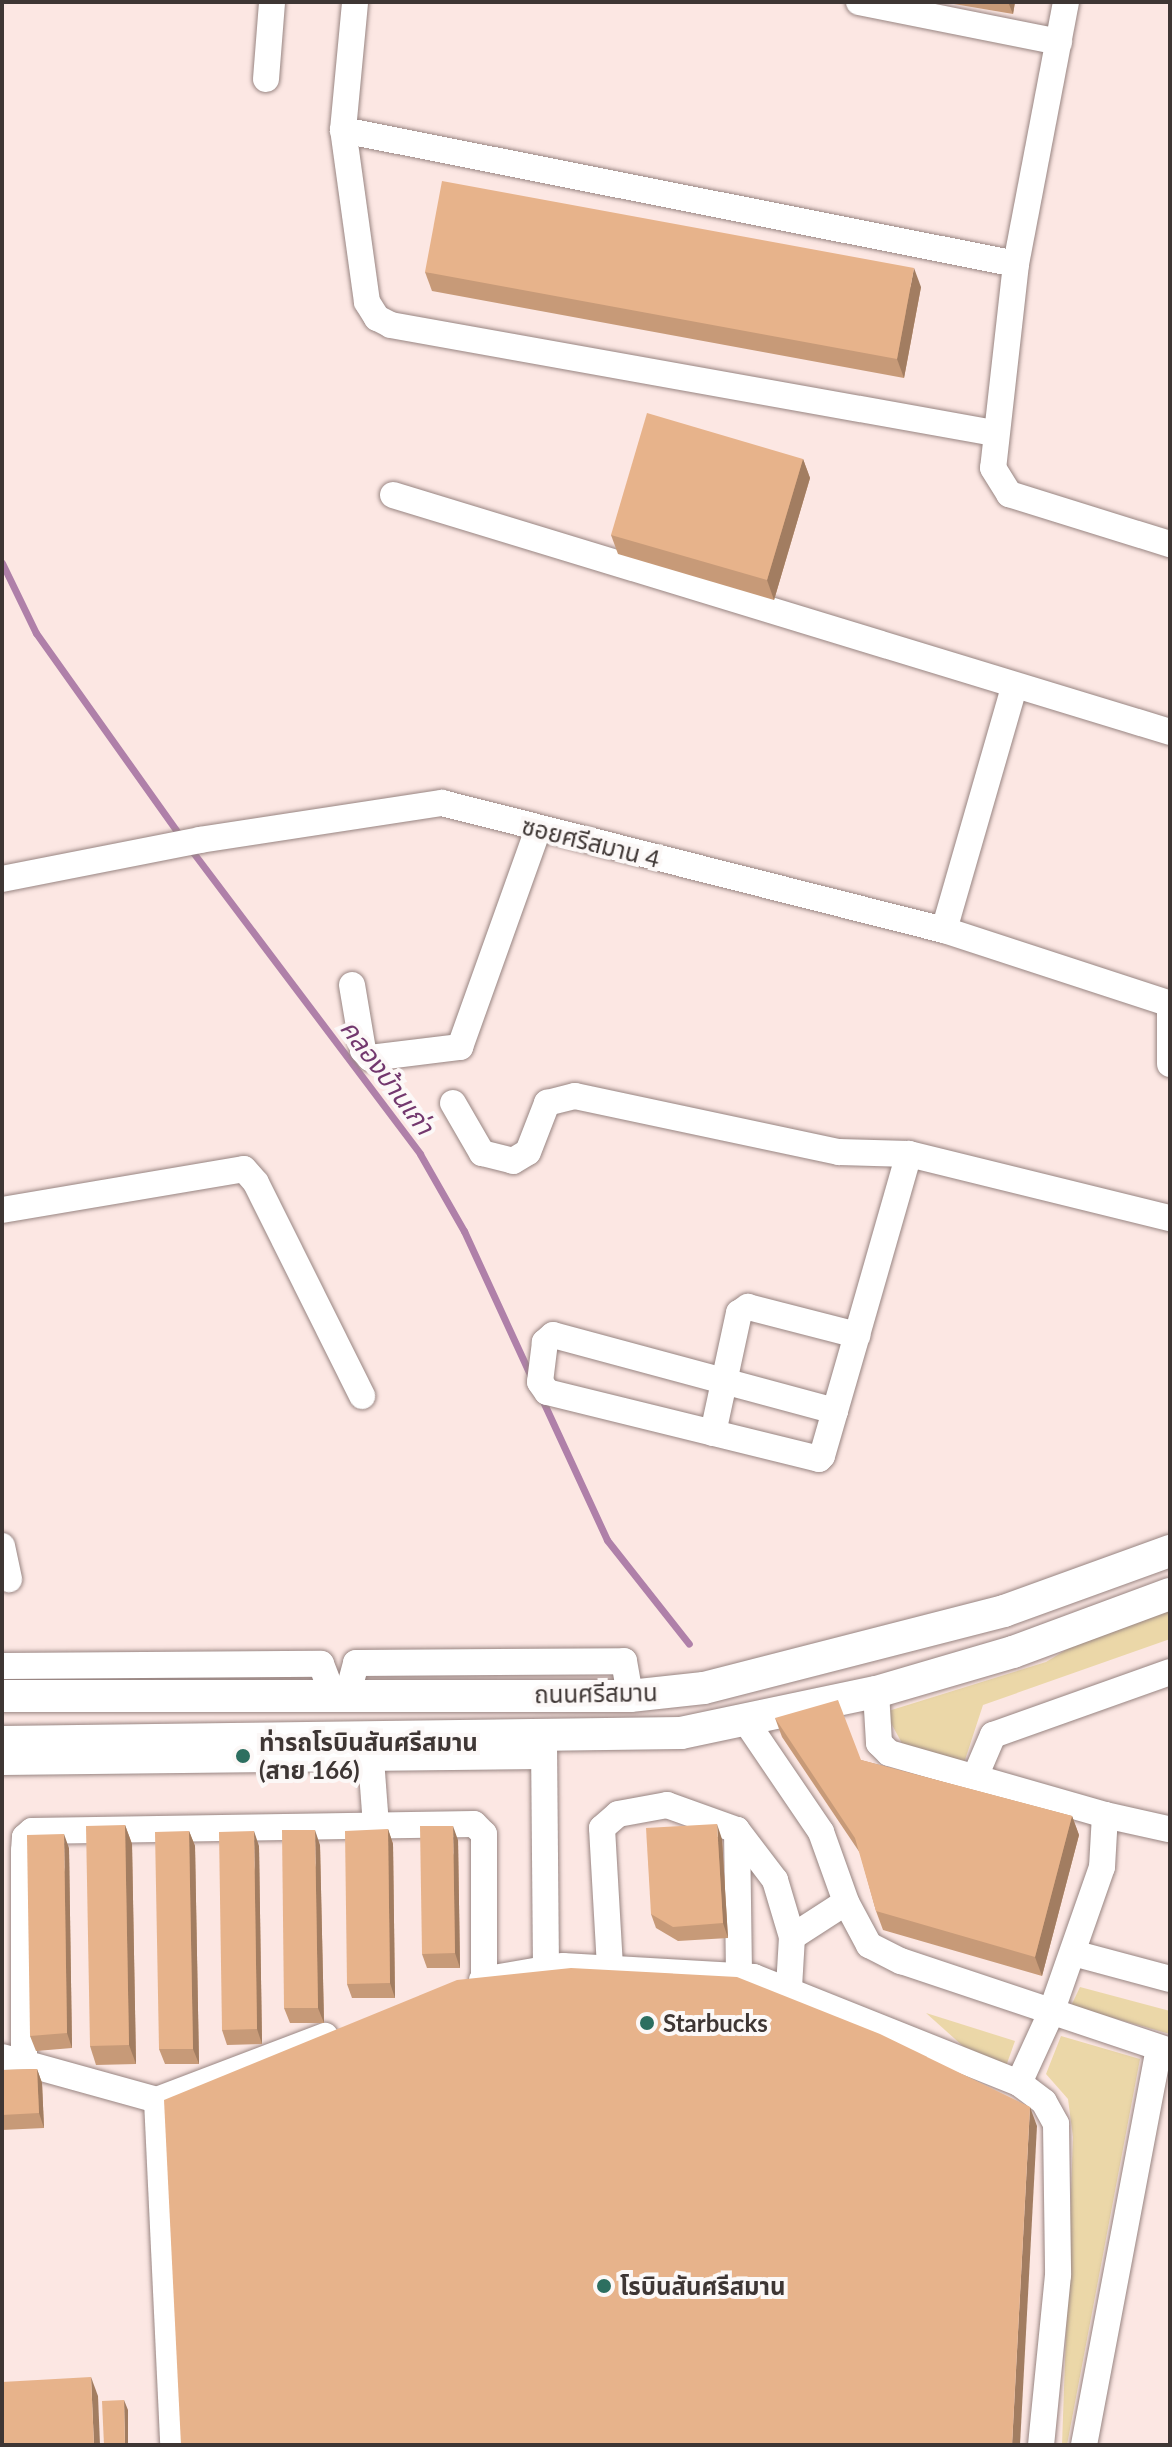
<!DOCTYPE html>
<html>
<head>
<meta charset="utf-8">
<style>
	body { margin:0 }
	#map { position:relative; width:1172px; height:2447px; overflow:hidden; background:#fce7e3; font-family:Lato,"Noto Sans Thai",sans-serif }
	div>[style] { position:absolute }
	.green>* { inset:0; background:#ebd7a8 }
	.stream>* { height:7px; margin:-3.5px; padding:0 3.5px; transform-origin:3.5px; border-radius:3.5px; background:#af80a9 }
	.roads { filter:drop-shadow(0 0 2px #988582) drop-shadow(0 0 2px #988582) }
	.minor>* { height:26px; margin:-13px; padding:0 13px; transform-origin:13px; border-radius:13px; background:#fff }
	.major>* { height:32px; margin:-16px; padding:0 16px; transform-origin:16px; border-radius:16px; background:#fff }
	.wall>* { inset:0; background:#c79a78 }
	.shaded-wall>* { inset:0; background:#a27d61 }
	.building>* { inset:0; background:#e7b38b }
	.dots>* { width:22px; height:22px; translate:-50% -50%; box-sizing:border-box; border:4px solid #fcf8f7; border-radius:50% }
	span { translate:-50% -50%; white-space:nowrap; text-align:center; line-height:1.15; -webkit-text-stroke:8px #fcf8f7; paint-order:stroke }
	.street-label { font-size:24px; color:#3e3634 }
	.poi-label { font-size:24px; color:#3e3634; font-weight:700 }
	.left { translate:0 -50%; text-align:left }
	.water-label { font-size:26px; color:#73386e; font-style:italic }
	.frame { position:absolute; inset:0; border:4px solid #3e3634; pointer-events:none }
</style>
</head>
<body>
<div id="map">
	<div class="green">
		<i style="clip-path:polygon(1170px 1604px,1170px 1639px,983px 1705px,964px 1763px,904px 1747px,885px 1712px,1046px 1662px,1087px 1637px)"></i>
		<i style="clip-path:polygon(1080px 1987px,1170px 2011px,1170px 2034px,1071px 2006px)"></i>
		<i style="clip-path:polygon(926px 2013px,1015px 2041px,1005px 2069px,984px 2065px)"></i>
		<i style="clip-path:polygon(1061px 2036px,1140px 2059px,1067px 2445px,1062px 2445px,1073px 2137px,1068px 2099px,1046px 2074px)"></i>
	</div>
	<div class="stream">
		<i style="left:2px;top:563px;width:78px;rotate:64.1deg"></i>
		<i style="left:36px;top:633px;width:250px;rotate:54.6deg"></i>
		<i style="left:189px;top:847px;width:384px;rotate:53deg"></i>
		<i style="left:420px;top:1154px;width:89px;rotate:60.3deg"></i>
		<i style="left:464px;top:1231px;width:163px;rotate:65.3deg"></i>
		<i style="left:541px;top:1397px;width:157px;rotate:65.2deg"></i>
		<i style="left:607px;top:1540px;width:132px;rotate:51.7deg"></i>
	</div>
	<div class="roads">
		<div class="minor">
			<i style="left:859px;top:2px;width:204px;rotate:11.3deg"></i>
			<i style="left:1066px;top:2px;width:267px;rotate:100.8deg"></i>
			<i style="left:1016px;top:264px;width:205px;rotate:96.4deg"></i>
			<i style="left:993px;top:468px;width:31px;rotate:58deg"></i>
			<i style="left:1009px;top:494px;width:169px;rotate:17.3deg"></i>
			<i style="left:266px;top:79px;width:77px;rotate:-85.5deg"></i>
			<i style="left:343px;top:130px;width:129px;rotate:-84.6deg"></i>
			<i style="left:994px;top:433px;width:613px;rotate:-169.85deg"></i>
			<i style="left:391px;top:325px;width:16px;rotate:-153deg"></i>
			<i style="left:377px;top:318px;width:19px;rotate:-122deg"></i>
			<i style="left:367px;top:302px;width:174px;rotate:-97.9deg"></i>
			<i style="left:343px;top:130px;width:686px;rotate:11.26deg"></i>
			<i style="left:393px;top:495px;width:812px;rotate:16.96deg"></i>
			<i style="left:2px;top:879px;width:202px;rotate:-11.1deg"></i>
			<i style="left:200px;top:840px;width:245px;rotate:-8.7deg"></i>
			<i style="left:442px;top:803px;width:518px;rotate:14.2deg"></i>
			<i style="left:944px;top:930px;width:238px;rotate:18.1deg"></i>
			<i style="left:944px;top:930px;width:252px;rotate:-73.9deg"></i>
			<i style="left:352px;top:985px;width:66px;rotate:80.4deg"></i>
			<i style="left:363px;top:1050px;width:11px;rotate:49deg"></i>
			<i style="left:370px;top:1058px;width:91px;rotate:-7deg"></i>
			<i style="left:460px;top:1047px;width:232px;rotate:-70.3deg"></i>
			<i style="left:1170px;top:1010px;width:54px;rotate:90deg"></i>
			<i style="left:453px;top:1103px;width:58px;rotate:59.9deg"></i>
			<i style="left:482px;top:1153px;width:32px;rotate:14deg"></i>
			<i style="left:513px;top:1161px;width:17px;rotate:-31deg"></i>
			<i style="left:528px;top:1152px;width:53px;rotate:-68.8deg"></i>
			<i style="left:547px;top:1103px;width:29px;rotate:-14deg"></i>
			<i style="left:575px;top:1096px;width:270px;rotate:12deg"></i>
			<i style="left:839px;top:1152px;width:70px;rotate:1.6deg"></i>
			<i style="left:909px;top:1154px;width:269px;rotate:13.8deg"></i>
			<i style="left:2px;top:1210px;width:245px;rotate:-9.6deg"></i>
			<i style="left:244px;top:1169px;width:18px;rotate:49deg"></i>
			<i style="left:256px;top:1183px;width:238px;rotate:63.5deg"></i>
			<i style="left:835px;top:1411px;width:292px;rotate:-164.9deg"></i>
			<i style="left:553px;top:1335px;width:11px;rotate:139deg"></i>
			<i style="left:545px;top:1342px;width:40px;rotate:97.1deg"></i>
			<i style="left:540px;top:1382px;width:12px;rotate:55deg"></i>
			<i style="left:547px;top:1392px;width:280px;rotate:13.8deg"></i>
			<i style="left:819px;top:1459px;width:4px;rotate:-45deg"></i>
			<i style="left:822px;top:1456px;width:47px;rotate:-73.9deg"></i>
			<i style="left:835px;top:1411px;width:79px;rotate:-73.9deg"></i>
			<i style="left:857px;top:1335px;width:188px;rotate:-74deg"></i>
			<i style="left:713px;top:1433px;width:123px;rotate:-77.8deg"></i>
			<i style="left:739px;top:1313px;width:11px;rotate:-34deg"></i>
			<i style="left:748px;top:1307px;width:113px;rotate:14.4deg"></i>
			<i style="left:2px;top:1546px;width:34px;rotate:78deg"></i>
			<i style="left:2px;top:1666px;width:319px;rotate:-0.4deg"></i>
			<i style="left:321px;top:1664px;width:31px;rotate:69deg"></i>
			<i style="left:876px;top:1692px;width:51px;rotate:86.6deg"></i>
			<i style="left:879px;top:1743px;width:14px;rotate:45deg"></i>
			<i style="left:889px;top:1753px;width:225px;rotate:16deg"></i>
			<i style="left:1105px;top:1815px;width:52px;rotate:93.3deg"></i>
			<i style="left:1102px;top:1867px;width:155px;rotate:109.3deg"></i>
			<i style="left:1051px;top:2013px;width:77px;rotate:114.6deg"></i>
			<i style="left:348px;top:1693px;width:31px;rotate:-75deg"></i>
			<i style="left:356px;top:1663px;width:268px;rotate:-0.4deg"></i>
			<i style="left:624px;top:1661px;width:36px;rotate:80deg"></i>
			<i style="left:747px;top:1723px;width:132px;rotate:55.8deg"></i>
			<i style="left:821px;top:1832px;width:74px;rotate:70.3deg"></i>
			<i style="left:846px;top:1902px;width:49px;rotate:61.9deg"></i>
			<i style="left:869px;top:1945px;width:36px;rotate:27deg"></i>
			<i style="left:901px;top:1961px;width:284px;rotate:18.5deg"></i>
			<i style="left:544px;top:1741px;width:228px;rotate:89.5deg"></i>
			<i style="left:371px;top:1759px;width:66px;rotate:85.7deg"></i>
			<i style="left:2px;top:1762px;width:542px;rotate:-0.63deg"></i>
			<i style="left:975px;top:1777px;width:46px;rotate:-66.8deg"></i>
			<i style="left:993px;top:1735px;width:188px;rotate:-19.6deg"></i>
			<i style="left:1105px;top:1815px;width:65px;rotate:12.5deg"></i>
			<i style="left:737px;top:1830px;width:147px;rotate:89.2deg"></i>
			<i style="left:792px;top:1937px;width:64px;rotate:-32.9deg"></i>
			<i style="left:1073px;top:1953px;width:100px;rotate:15deg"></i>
			<i style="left:610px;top:1967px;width:139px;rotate:-93.3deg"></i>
			<i style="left:602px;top:1828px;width:21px;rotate:-41deg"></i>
			<i style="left:618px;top:1814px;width:50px;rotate:-10.4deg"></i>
			<i style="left:667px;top:1805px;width:74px;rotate:19.7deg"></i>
			<i style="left:737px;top:1830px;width:63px;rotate:52.8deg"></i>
			<i style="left:775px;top:1880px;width:59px;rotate:73.4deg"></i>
			<i style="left:792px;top:1937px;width:51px;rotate:93.4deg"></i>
			<i style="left:482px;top:1980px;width:82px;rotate:-9.8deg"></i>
			<i style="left:563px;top:1966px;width:191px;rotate:3.3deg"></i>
			<i style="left:754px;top:1977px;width:285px;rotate:21.8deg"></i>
			<i style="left:1019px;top:2083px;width:31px;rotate:37deg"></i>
			<i style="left:1044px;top:2102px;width:25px;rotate:61deg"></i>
			<i style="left:1056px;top:2124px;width:151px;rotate:89.2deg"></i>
			<i style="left:1058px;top:2275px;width:171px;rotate:95.7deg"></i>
			<i style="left:2px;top:2057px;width:161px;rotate:15.5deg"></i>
			<i style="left:157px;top:2100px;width:180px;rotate:-20.9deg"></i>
			<i style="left:24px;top:2065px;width:214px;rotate:-90deg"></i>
			<i style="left:24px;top:1851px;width:14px;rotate:-86deg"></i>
			<i style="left:25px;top:1837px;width:9px;rotate:-41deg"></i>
			<i style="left:32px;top:1831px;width:442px;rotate:-0.9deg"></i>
			<i style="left:474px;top:1824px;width:14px;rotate:45deg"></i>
			<i style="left:484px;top:1834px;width:145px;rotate:90deg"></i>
			<i style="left:157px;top:2100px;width:345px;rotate:87.3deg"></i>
			<i style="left:1084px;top:2445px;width:404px;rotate:-79.3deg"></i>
		</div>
		<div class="major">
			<i style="left:2px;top:1696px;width:628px"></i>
			<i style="left:630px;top:1696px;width:74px;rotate:-6.2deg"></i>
			<i style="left:704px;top:1688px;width:310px;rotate:-14.4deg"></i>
			<i style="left:1004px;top:1611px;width:177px;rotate:-19.9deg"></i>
			<i style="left:2px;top:1742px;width:679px;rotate:-0.76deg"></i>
			<i style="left:681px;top:1733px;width:199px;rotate:-11.9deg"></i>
			<i style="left:876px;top:1692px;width:143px;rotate:-16.3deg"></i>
			<i style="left:1013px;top:1652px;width:167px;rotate:-20.3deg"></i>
		</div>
	</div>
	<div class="wall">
		<i style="clip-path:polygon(942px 2px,1015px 2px,1013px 14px)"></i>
		<i style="clip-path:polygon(425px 272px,921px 287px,904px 378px,432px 291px)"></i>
		<i style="clip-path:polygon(803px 459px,810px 478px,774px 600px,618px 554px,611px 535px)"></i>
		<i style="clip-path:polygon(775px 1718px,861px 1760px,1072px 1816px,1079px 1835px,1042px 1976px,883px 1930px,876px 1911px,860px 1853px,782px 1737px)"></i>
		<i style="clip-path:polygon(125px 1825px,132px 1844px,136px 2064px,96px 2065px,90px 2046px)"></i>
		<i style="clip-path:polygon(388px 1829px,393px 1844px,395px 1998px,352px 1998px,347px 1984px)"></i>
		<i style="clip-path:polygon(189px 1831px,195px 1846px,199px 2064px,165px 2064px,159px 2049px)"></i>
		<i style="clip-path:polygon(722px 1839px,728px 1938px,678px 1941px,656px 1928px,651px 1914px)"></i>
		<i style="clip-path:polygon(458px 1840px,460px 1968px,427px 1968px,422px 1954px)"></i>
		<i style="clip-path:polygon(320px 1845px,324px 2023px,290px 2023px,284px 2008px)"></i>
		<i style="clip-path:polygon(259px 1846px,262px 2044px,227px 2045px,222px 2030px)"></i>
		<i style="clip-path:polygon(69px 1848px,72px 2048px,36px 2051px,30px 2036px)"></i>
		<i style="clip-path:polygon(37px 2069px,42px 2083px,44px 2128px,2px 2130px,2px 2070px)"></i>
	</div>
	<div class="shaded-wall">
		<i style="clip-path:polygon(1008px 2px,1015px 2px,1013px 14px)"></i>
		<i style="clip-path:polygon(914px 268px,921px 287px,904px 378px,897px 359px)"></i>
		<i style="clip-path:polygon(803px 459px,810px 478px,774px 600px,767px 580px)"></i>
		<i style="clip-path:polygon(1072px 1816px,1079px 1835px,1042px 1976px,1035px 1957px)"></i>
		<i style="clip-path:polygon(717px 1824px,722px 1839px,728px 1938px,723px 1923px)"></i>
		<i style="clip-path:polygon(125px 1825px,132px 1844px,136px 2064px,129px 2045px)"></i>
		<i style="clip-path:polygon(453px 1826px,458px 1840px,460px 1968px,455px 1953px)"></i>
		<i style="clip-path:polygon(388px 1829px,393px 1844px,395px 1998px,390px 1983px)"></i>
		<i style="clip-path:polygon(315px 1830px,320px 1845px,324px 2023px,318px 2008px)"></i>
		<i style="clip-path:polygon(189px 1831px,195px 1846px,199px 2064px,193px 2049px)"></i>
		<i style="clip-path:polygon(254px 1831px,259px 1846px,262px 2044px,257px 2029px)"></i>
		<i style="clip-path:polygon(64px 1834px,69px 1848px,72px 2048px,67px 2033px)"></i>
		<i style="clip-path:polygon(37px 2069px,42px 2083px,44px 2128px,39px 2113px)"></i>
		<i style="clip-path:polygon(1030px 2107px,1037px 2126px,1020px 2445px,1012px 2445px)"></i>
		<i style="clip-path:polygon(91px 2377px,98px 2396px,100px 2445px,94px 2445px)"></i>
		<i style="clip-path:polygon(124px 2400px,128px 2410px,128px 2445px,125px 2445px)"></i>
	</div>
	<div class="building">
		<i style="clip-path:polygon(442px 181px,914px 268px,897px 359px,425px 272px)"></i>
		<i style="clip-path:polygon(647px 413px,803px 459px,767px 580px,611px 535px)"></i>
		<i style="clip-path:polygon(838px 1700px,861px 1760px,1072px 1816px,1035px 1957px,876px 1911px,855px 1838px,775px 1718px)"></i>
		<i style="clip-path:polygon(717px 1824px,723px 1923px,673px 1927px,651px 1914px,646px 1828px)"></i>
		<i style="clip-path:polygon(125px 1825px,129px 2045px,90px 2046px,86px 1826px)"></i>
		<i style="clip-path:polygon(420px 1826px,453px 1826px,455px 1953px,422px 1954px)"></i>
		<i style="clip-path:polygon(388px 1829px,390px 1983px,347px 1984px,345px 1831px)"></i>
		<i style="clip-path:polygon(282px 1830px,315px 1830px,318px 2008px,284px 2008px)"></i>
		<i style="clip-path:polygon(189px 1831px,193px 2049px,159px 2049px,155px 1832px)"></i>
		<i style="clip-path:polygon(254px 1831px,257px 2029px,222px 2030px,219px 1832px)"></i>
		<i style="clip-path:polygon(64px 1834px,67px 2033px,30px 2036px,27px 1835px)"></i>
		<i style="clip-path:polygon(571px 1968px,737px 1977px,880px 2034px,1030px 2107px,1012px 2445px,181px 2445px,164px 2100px,457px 1980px)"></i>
		<i style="clip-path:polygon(37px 2069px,39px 2113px,2px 2115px,2px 2070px)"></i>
		<i style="clip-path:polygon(91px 2377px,94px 2445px,2px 2445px,2px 2382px)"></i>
		<i style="clip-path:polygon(124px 2400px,125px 2445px,104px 2445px,102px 2401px)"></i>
	</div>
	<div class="dots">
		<i style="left:243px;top:1756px;background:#2d6f60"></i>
		<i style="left:647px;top:2023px;background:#2d6f60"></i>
		<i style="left:604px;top:2286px;background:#2d6f60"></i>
	</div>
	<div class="street-label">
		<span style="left:591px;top:842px;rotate:14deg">ซอยศรีสมาน 4</span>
		<span style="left:596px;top:1693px;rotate:-1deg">ถนนศรีสมาน</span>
	</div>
	<div class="poi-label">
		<span class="left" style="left:259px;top:1756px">ท่ารถโรบินสันศรีสมาน<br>(สาย 166)</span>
		<span class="left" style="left:663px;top:2023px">Starbucks</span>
		<span class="left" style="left:620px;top:2286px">โรบินสันศรีสมาน</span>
	</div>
	<div class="water-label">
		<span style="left:387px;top:1077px;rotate:53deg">คลองบ้านเก่า</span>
	</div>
	<div class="frame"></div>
</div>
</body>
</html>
